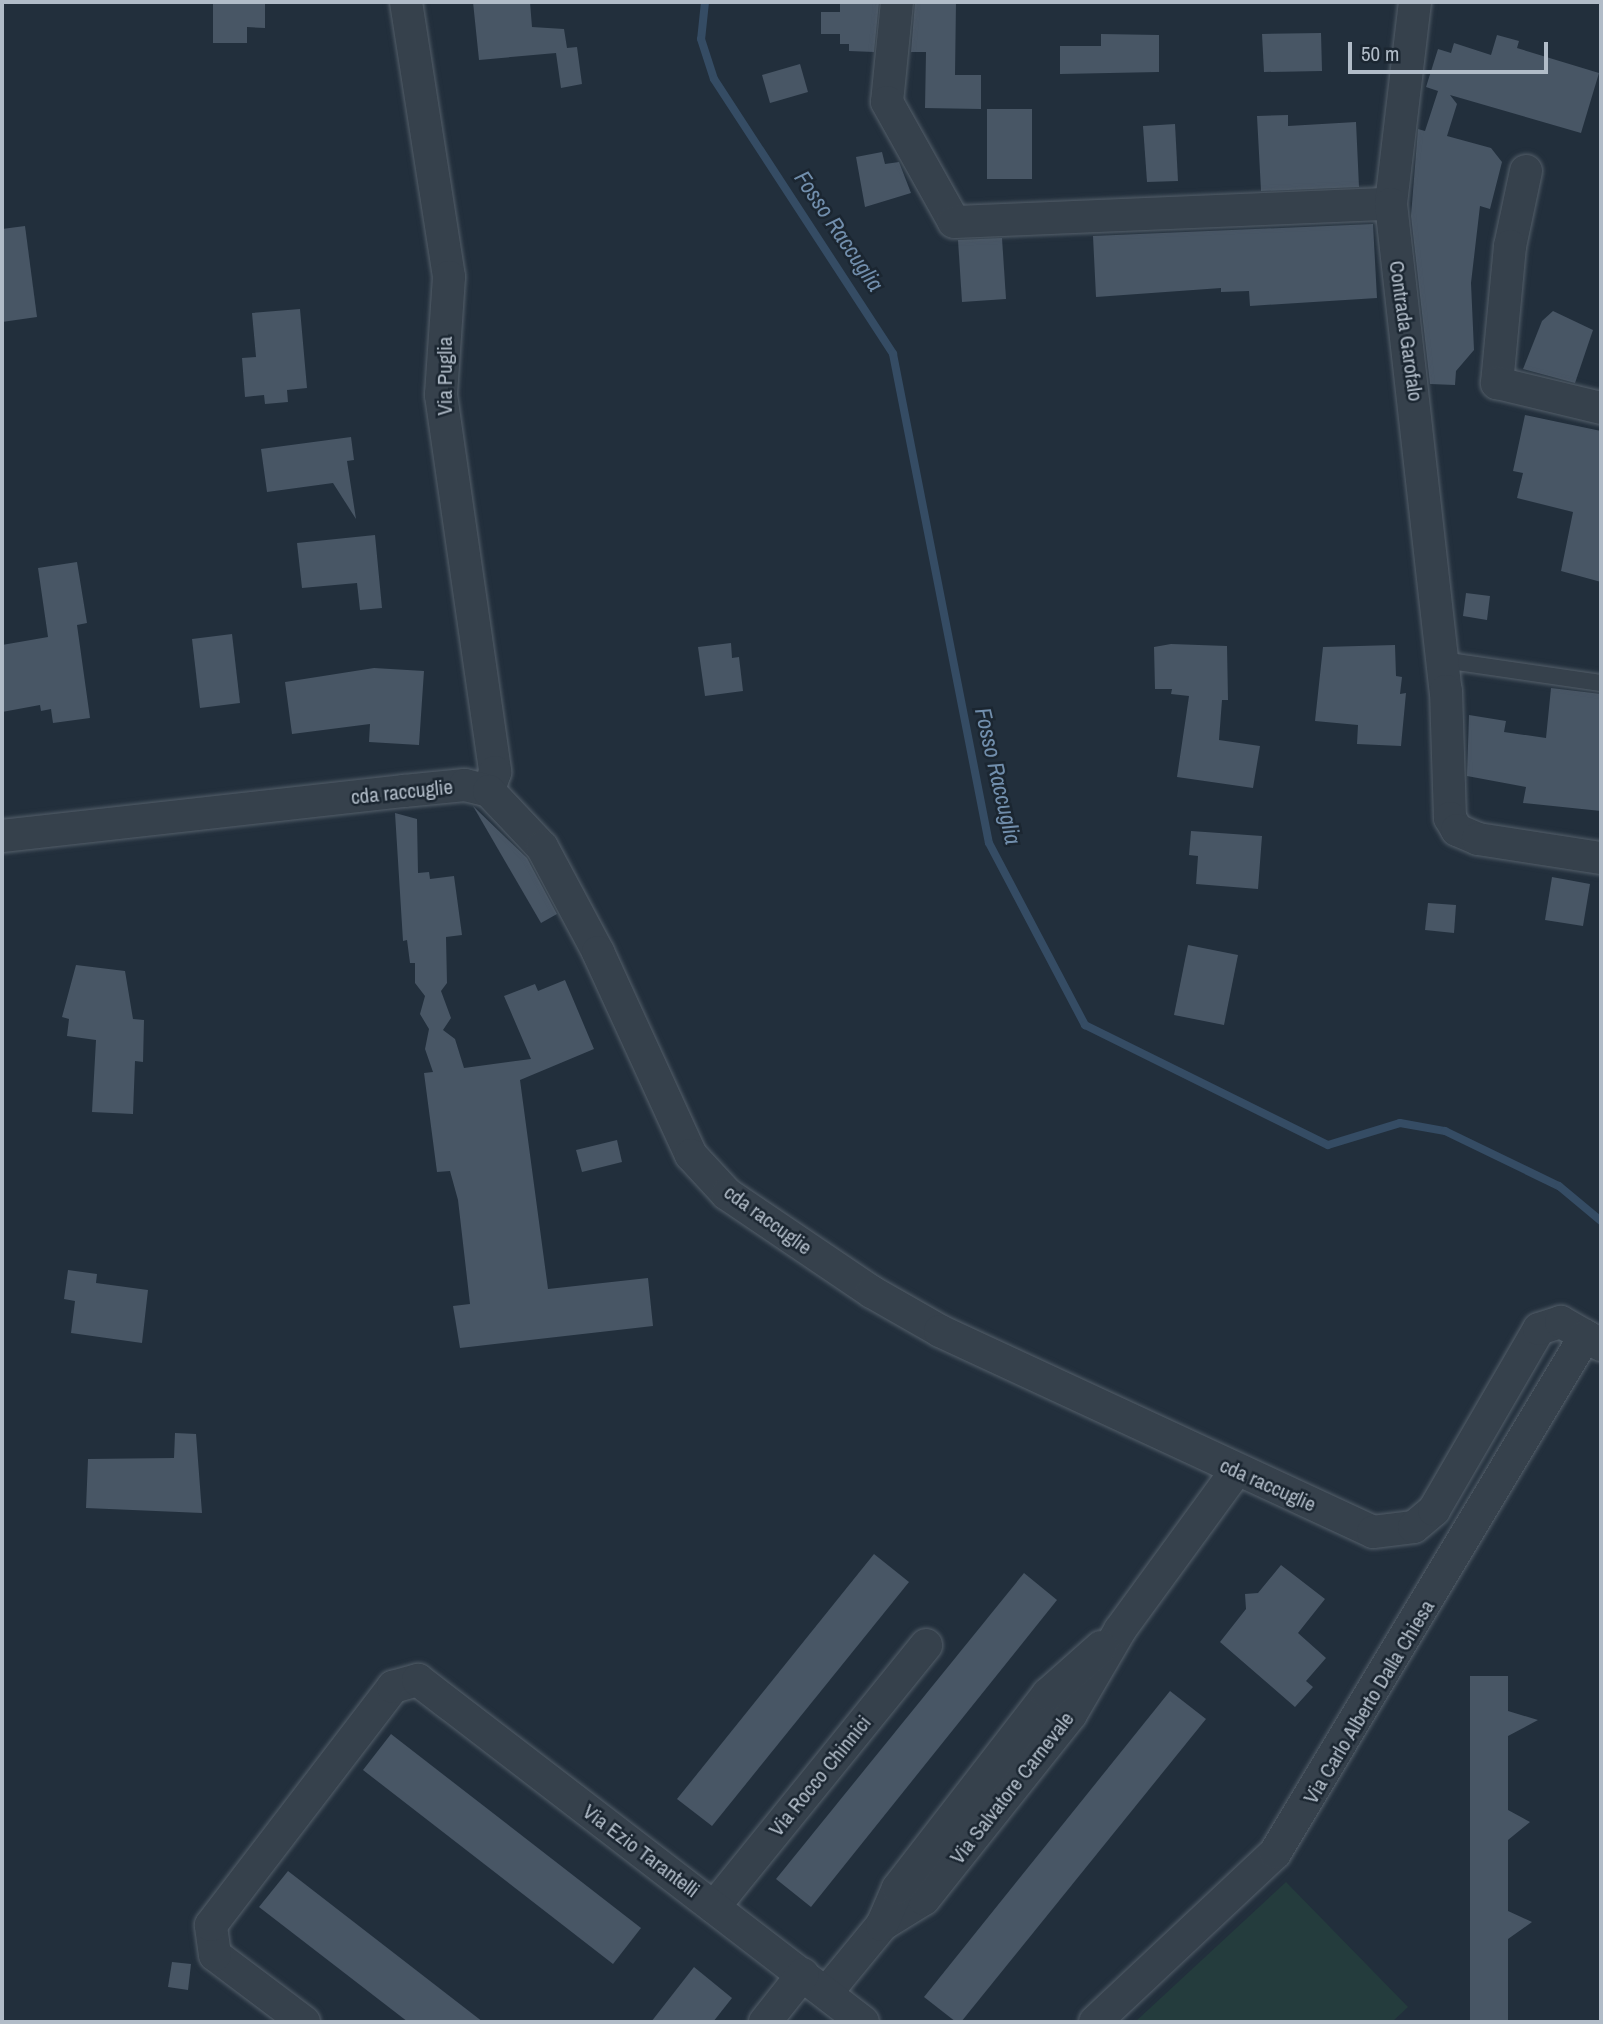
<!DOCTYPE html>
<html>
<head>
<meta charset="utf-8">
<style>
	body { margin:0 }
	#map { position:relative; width:1603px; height:2024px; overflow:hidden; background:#222f3c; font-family:"Archivo Narrow",sans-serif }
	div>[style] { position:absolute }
	.green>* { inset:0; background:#243c3d }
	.stream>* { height:8px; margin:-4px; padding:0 4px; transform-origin:4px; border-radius:4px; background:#354c64 }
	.building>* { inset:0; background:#485665 }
	.roads { filter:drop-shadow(0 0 2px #545f6a) drop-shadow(0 0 2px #545f6a) }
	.service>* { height:16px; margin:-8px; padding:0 8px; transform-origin:8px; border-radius:8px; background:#36414c }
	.minor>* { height:32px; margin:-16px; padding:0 16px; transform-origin:16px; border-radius:16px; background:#36414c }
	span { translate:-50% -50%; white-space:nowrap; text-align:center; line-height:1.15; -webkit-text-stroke:5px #1b2631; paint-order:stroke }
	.street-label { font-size:21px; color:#b1bcc8 }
	.water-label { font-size:23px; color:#718eac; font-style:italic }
	.frame { position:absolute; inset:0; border:4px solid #b1bcc8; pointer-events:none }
	.scale { position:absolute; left:1348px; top:42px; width:200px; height:32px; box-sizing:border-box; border:4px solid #b1bcc8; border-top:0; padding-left:9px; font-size:21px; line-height:24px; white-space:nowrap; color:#b1bcc8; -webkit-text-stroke:5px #1b2631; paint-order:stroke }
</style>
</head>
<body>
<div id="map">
	<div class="green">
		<i style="clip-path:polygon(1286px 1882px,1408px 2007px,1392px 2022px,1135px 2022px)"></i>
	</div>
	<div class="stream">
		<i style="left:705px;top:2px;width:37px;rotate:96deg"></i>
		<i style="left:701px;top:39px;width:42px;rotate:72deg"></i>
		<i style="left:714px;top:79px;width:328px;rotate:56.9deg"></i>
		<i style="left:893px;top:354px;width:498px;rotate:78.9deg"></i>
		<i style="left:989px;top:843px;width:206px;rotate:62.2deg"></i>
		<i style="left:1085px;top:1025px;width:271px;rotate:26.3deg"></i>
		<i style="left:1328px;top:1145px;width:75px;rotate:-17deg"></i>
		<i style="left:1400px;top:1123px;width:46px;rotate:10.1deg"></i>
		<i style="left:1445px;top:1131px;width:127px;rotate:25.8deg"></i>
		<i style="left:1559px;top:1186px;width:55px;rotate:39.8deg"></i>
	</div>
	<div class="building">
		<i style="clip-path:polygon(213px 2px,265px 2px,265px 28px,247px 27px,247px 43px,213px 43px)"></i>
		<i style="clip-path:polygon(473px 2px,530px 2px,532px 27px,564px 29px,567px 48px,577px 47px,582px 84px,561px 88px,556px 53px,479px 60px)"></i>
		<i style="clip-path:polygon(840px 2px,879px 2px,874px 52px,849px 51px,849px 44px,840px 44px,840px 34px,821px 34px,821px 12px,840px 12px)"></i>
		<i style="clip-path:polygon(915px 2px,956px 2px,955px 75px,981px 75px,981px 109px,925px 108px,926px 52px,911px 52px)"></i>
		<i style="clip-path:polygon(1321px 33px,1322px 71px,1264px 72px,1262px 34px)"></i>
		<i style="clip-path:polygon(1101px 34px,1159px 35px,1159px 72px,1060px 74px,1060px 46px,1101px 46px)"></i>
		<i style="clip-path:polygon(1497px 35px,1519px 41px,1517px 48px,1599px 73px,1581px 133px,1450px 95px,1457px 104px,1447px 136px,1491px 148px,1502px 162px,1490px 209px,1480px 206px,1471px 283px,1474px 350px,1456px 371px,1455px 385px,1430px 384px,1411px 216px,1418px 129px,1425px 131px,1438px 91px,1426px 87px,1438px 49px,1451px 53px,1454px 43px,1491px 55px)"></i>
		<i style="clip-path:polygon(800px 64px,808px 92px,770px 103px,762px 75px)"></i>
		<i style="clip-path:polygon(987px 109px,1032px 109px,1032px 179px,987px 179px)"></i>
		<i style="clip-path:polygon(1288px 115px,1288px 126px,1356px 122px,1359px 187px,1261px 191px,1257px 116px)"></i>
		<i style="clip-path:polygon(1175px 124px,1178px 181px,1147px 182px,1143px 126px)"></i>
		<i style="clip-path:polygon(882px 152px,885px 164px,899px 162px,911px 193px,865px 207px,856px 157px)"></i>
		<i style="clip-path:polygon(1373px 224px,1377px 298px,1250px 306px,1249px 291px,1221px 292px,1221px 288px,1096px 297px,1093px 236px)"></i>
		<i style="clip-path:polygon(25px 226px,37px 317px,2px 322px,2px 229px)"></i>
		<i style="clip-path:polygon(1002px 238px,1006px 299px,962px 302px,958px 240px)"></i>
		<i style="clip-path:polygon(300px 309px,307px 388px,287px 390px,288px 402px,265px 404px,264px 395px,245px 397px,242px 358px,256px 357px,252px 313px)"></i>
		<i style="clip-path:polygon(1553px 311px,1593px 330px,1575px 383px,1523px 369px,1542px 321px)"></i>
		<i style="clip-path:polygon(1525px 415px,1601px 431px,1601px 582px,1561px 571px,1573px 512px,1517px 498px,1523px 473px,1513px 471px)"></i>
		<i style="clip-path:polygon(351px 437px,354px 460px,347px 461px,356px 519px,333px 483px,267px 492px,261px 449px)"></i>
		<i style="clip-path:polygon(375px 535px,382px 608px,360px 610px,357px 583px,302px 588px,297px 543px)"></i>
		<i style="clip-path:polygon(77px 562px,87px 623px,77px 625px,90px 718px,53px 723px,51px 709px,41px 711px,40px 705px,2px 712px,2px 645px,48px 637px,38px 568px)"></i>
		<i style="clip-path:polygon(1466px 593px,1490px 596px,1487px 620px,1463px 616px)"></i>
		<i style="clip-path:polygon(232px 634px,240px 703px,200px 708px,192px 639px)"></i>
		<i style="clip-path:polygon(731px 643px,732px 658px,739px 657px,743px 691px,705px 696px,698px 647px)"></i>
		<i style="clip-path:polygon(1171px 644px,1227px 646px,1228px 700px,1222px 700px,1219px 740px,1260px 746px,1253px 788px,1177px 777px,1189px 696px,1171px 694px,1172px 689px,1155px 689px,1154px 647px)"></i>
		<i style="clip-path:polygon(1395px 645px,1396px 676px,1402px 677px,1400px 694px,1406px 693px,1401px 746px,1357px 744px,1358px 725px,1315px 721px,1323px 647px)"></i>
		<i style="clip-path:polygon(374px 668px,424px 671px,419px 745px,369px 742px,370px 724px,292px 734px,285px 682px)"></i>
		<i style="clip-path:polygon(1551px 688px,1601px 694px,1601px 811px,1523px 803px,1526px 787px,1467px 776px,1469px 715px,1506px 721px,1504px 732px,1546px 738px)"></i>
		<i style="clip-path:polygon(473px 806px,527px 858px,557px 914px,541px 923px)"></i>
		<i style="clip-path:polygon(395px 813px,417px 819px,418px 873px,429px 872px,430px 879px,454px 876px,462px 935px,446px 937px,447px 983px,441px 991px,451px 1018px,443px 1030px,455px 1039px,464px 1068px,531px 1059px,504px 996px,535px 984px,538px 991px,565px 980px,594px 1049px,520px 1080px,548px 1289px,648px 1278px,653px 1326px,460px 1348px,453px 1306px,470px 1304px,458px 1200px,450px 1171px,437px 1172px,424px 1073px,433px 1072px,425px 1049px,429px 1029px,420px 1014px,425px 996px,415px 983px,415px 963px,410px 963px,407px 940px,403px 941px)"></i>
		<i style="clip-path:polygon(1191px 831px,1262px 836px,1258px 889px,1196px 884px,1198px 856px,1189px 855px)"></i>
		<i style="clip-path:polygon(1552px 877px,1590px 884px,1583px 926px,1545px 920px)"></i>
		<i style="clip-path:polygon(1428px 903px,1456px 905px,1454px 933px,1425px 930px)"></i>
		<i style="clip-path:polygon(1188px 945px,1238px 955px,1224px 1025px,1174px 1015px)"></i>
		<i style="clip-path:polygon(76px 965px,125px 971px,133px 1019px,144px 1020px,143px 1062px,135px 1061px,133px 1114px,92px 1112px,96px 1040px,67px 1036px,69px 1019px,62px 1017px)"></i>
		<i style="clip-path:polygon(617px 1140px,622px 1162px,582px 1172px,576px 1150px)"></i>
		<i style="clip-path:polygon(68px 1270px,97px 1274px,96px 1283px,148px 1290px,142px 1343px,71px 1333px,75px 1301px,64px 1299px)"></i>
		<i style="clip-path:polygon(175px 1433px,196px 1434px,202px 1513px,86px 1508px,88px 1459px,174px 1458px)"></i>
		<i style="clip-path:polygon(874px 1554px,909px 1582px,712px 1826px,677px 1799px)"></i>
		<i style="clip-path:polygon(1281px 1565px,1325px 1599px,1298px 1633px,1326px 1658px,1306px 1681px,1313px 1687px,1295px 1707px,1220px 1642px,1246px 1609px,1245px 1594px,1258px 1593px)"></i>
		<i style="clip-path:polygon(1024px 1573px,1057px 1600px,811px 1907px,776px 1879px)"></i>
		<i style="clip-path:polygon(1470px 1676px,1508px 1676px,1508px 1711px,1538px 1720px,1508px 1736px,1508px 1810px,1530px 1822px,1508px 1840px,1508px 1911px,1532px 1922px,1508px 1939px,1508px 2022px,1470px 2022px)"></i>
		<i style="clip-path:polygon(1170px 1691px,1206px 1719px,961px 2022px,956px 2022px,924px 1997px)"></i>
		<i style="clip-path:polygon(391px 1734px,641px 1928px,613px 1964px,363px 1770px)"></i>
		<i style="clip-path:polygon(288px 1871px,483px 2022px,408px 2022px,259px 1907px)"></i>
		<i style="clip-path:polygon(172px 1962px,191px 1964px,188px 1990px,168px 1987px)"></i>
		<i style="clip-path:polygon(694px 1967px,732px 1998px,713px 2022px,651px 2022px)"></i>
	</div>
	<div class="roads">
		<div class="service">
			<i style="left:1443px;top:660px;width:160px;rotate:8.3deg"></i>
		</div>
		<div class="minor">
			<i style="left:406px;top:2px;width:278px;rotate:81.1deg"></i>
			<i style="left:449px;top:277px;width:118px;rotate:93.9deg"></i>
			<i style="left:441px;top:395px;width:381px;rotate:81.8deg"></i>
			<i style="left:495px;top:772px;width:20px;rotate:108deg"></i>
			<i style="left:897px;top:2px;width:100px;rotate:95.7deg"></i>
			<i style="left:887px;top:102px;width:137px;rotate:60.8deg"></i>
			<i style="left:954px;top:222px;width:437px;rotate:-2.4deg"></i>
			<i style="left:1415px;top:2px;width:203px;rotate:96.8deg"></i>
			<i style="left:1391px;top:204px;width:490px;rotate:83.6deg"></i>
			<i style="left:1446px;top:691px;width:127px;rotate:88.2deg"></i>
			<i style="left:1450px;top:818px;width:14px;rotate:60deg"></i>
			<i style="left:1457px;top:830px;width:23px;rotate:23deg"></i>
			<i style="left:1478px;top:839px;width:124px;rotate:8.8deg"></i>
			<i style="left:1526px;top:171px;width:77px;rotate:102deg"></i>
			<i style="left:1510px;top:246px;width:138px;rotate:95.4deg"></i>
			<i style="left:1497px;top:383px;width:107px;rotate:13.5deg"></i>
			<i style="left:2px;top:836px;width:405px;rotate:-6.4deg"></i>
			<i style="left:404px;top:791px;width:61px;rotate:-5.6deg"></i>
			<i style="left:465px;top:785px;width:25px;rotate:14deg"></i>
			<i style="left:489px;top:791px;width:77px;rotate:46.6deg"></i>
			<i style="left:542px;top:847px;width:119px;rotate:61.9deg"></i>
			<i style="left:598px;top:952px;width:223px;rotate:65.4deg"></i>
			<i style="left:691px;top:1155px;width:53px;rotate:47.3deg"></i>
			<i style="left:727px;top:1194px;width:175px;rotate:34.1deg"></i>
			<i style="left:872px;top:1292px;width:78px;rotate:29.8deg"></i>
			<i style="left:940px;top:1331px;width:477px;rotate:24.9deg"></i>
			<i style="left:1373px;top:1532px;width:41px;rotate:-7deg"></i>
			<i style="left:1414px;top:1527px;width:26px;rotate:-40deg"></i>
			<i style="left:1434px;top:1510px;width:209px;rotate:-59.9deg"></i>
			<i style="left:1539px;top:1329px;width:23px;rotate:-18deg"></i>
			<i style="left:1561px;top:1322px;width:46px;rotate:29.9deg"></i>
			<i style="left:714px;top:1907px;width:337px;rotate:-51deg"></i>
			<i style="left:882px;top:1925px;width:49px;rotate:-31.8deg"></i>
			<i style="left:924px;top:1899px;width:236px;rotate:-51.5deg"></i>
			<i style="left:1071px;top:1714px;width:97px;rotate:-59.7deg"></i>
			<i style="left:1120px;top:1630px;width:197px;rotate:-53.9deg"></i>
			<i style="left:827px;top:1992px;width:87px;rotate:-50.6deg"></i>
			<i style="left:882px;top:1925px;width:40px;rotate:-66.6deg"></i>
			<i style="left:898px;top:1888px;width:245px;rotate:-52.3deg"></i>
			<i style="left:1048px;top:1694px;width:71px;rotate:-41.6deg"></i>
			<i style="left:304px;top:2022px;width:111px;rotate:-143deg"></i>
			<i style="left:215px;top:1955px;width:30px;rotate:-98deg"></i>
			<i style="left:211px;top:1925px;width:300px;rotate:-52.6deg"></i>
			<i style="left:393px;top:1687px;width:26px;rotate:-16deg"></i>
			<i style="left:418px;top:1680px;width:561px;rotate:37.54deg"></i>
			<i style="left:765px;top:2022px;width:61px;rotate:-51.6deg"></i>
			<i style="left:1095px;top:2022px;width:247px;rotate:-43.2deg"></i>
			<i style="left:1275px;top:1853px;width:603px;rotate:-59.05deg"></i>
		</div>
	</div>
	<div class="street-label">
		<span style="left:1406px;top:331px;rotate:82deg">Contrada Garofalo</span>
		<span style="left:445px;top:376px;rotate:-90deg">Via Puglia</span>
		<span style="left:402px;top:792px;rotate:-6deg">cda raccuglie</span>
		<span style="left:768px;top:1220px;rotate:36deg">cda raccuglie</span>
		<span style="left:1268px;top:1485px;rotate:24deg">cda raccuglie</span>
		<span style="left:1369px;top:1702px;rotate:-59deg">Via Carlo Alberto Dalla Chiesa</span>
		<span style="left:820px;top:1776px;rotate:-51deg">Via Rocco Chinnici</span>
		<span style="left:1012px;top:1788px;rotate:-52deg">Via Salvatore Carnevale</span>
		<span style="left:641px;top:1851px;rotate:37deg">Via Ezio Tarantelli</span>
	</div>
	<div class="water-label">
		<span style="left:839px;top:231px;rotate:56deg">Fosso Raccuglia</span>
		<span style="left:998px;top:776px;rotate:77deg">Fosso Raccuglia</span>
	</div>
	<div class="frame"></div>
	<div class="scale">50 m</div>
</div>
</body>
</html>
